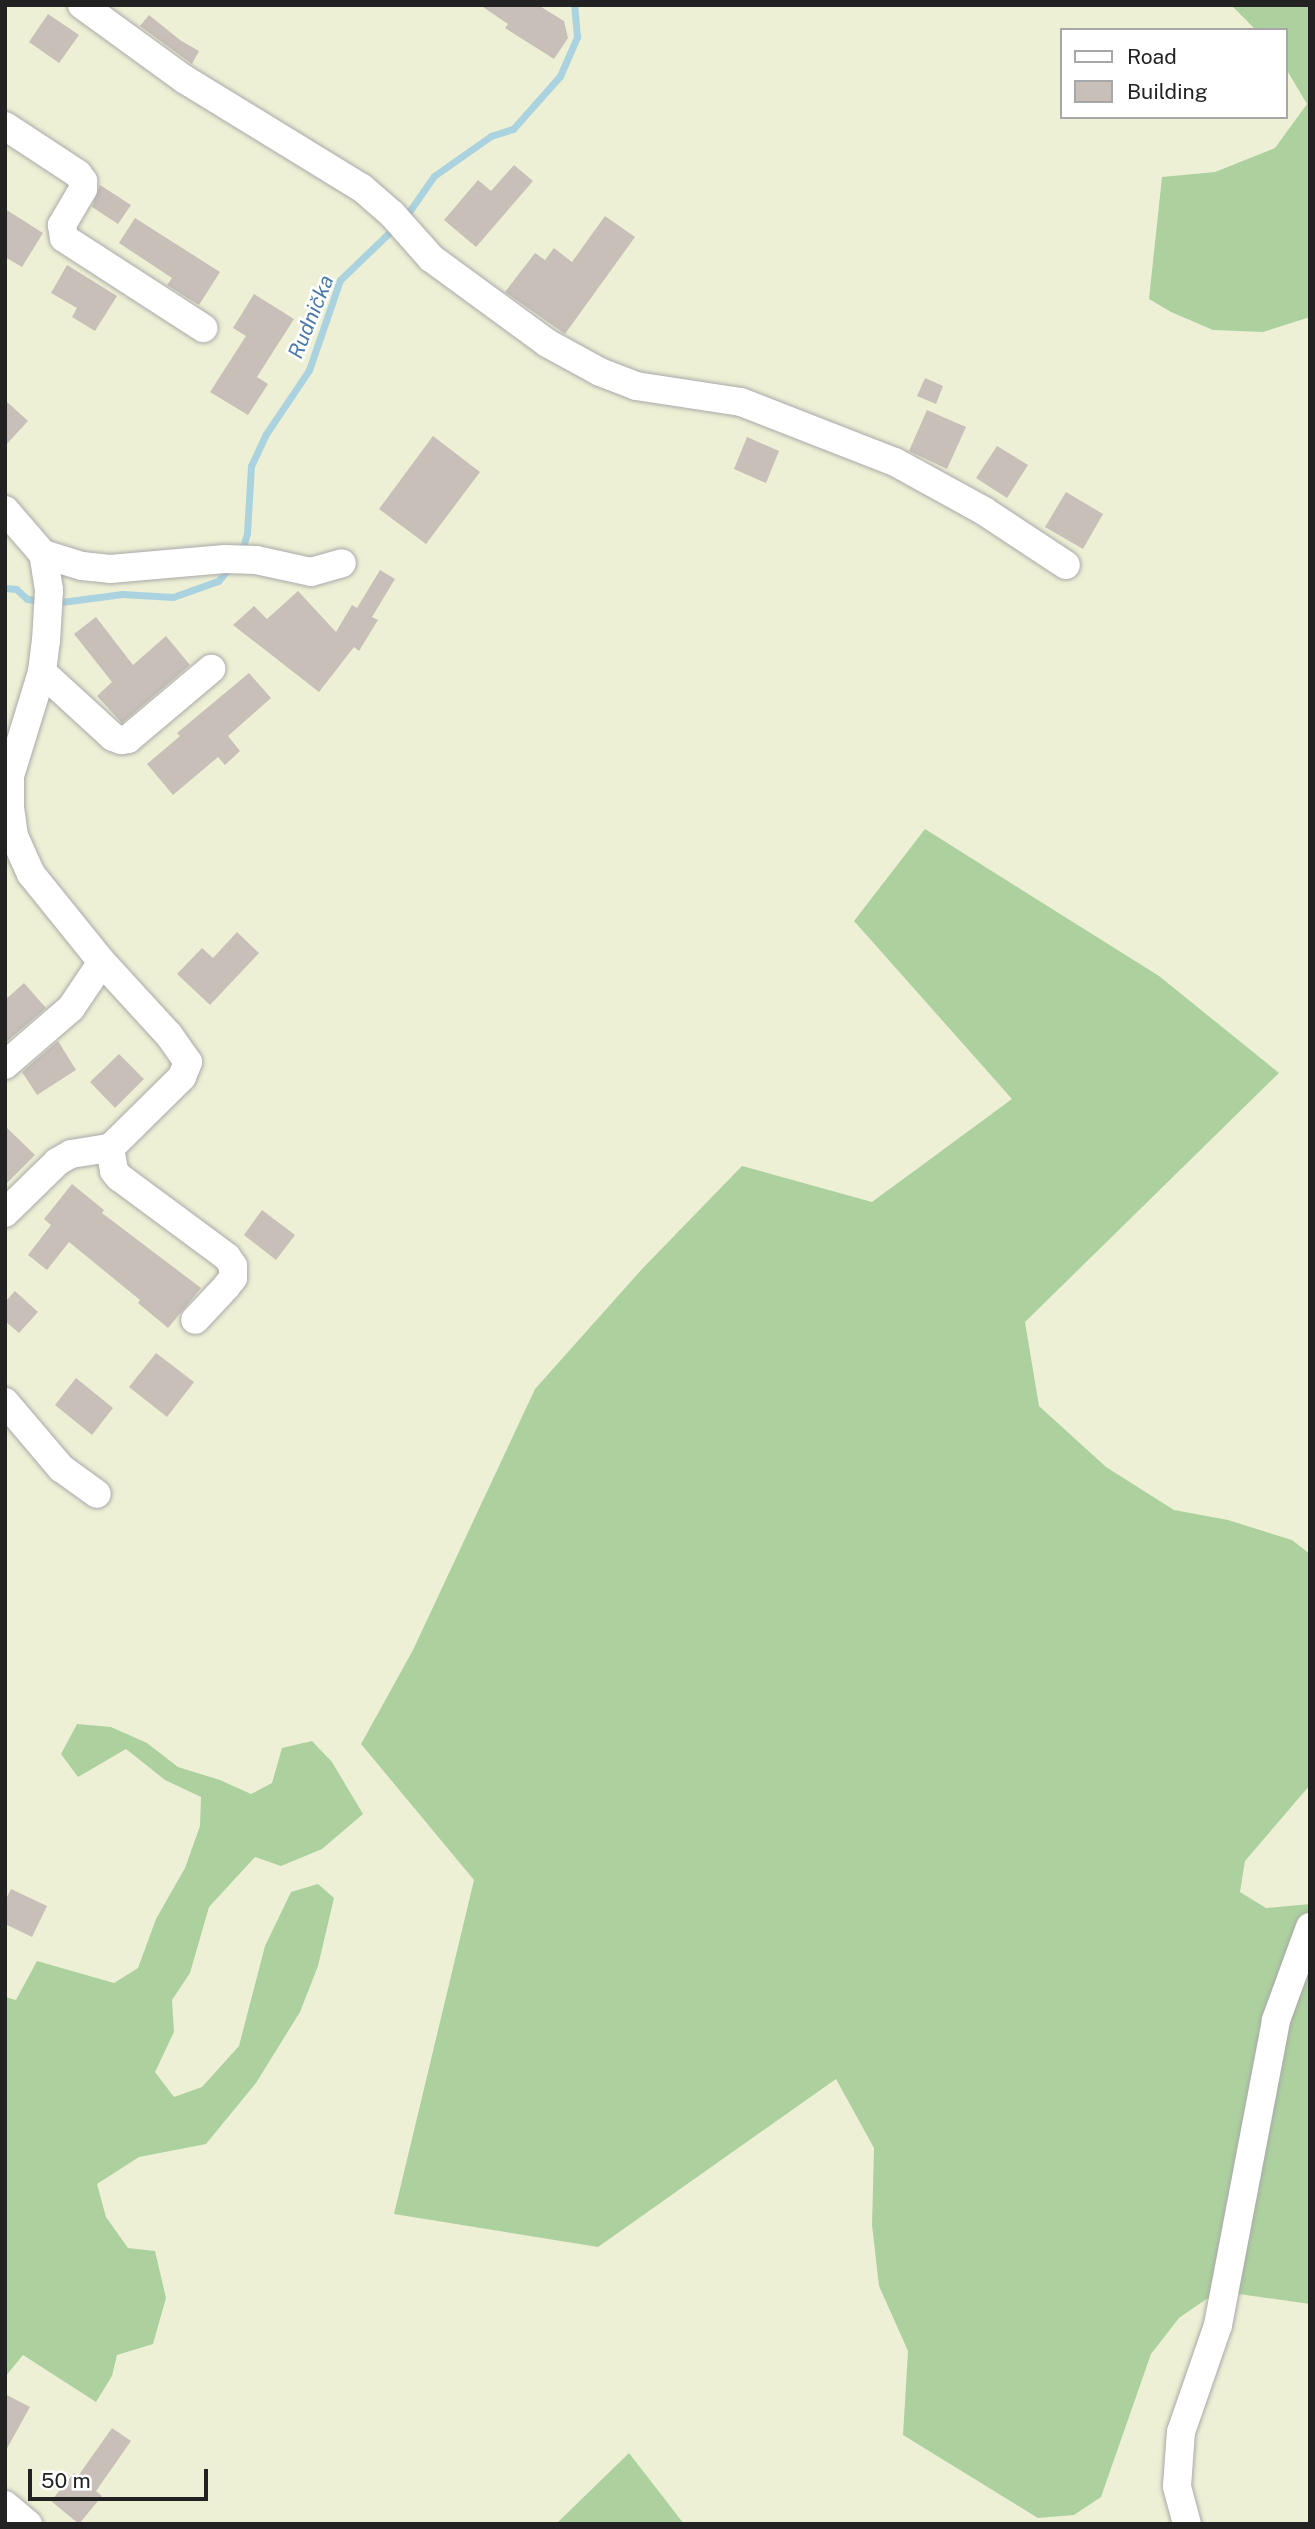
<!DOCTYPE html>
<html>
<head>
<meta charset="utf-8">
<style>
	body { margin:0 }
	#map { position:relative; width:1315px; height:2529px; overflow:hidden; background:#f2efe9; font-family:"Public Sans",sans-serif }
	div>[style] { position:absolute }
	.farmland>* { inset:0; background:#eef0d5 }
	.forest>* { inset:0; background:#add19e }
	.stream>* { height:7px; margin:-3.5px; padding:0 3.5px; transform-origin:3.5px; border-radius:3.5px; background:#aad3df }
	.building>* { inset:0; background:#c7bfb8 }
	.roads { filter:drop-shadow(0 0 2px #a9a9a9) drop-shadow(0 0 2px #a9a9a9) }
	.street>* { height:28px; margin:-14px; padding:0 14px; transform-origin:14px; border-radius:14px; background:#fff }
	span { translate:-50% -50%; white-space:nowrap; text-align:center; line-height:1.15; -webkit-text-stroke:5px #fff; paint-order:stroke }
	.water-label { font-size:21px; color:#4a7aab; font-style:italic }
	.frame { position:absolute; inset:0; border:7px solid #222; pointer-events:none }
	.legend { position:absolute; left:1060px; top:28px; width:228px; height:91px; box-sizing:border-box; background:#fff; border:2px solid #a7a7a7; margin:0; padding:9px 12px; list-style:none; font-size:21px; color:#222 }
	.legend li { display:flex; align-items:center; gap:14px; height:35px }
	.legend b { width:35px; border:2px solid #a7a7a7 }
	.scale { position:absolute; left:28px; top:2469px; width:180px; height:32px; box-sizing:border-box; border:4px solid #222; border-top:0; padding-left:9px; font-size:21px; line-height:24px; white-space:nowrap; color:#222; -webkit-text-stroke:5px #fff; paint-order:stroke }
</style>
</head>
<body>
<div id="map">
	<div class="farmland">
		<i style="clip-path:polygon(evenodd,5px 5px,1310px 5px,1310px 2524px,5px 2524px,5px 5px,1061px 30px,1285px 30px,1285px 117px,1061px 117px,1061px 30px)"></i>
	</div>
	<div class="forest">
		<i style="clip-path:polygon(1231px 5px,1310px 5px,1310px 317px,1263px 332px,1213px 330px,1171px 312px,1149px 299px,1162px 177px,1215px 172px,1275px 148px,1307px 104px,1285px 67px,1285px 30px,1256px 30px)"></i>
		<i style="clip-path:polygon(925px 829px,1159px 976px,1279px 1073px,1025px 1322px,1039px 1406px,1106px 1467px,1174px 1510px,1228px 1520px,1292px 1540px,1310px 1554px,1310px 1785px,1245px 1861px,1240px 1892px,1266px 1908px,1310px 1904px,1310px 2304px,1218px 2291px,1179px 2318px,1151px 2354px,1101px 2497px,1074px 2515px,1038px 2518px,903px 2435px,908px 2351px,879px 2286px,872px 2225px,874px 2148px,836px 2079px,598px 2247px,394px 2214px,474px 1880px,361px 1744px,413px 1650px,535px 1389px,642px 1269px,742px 1166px,872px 1202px,1012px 1099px,854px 921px)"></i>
		<i style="clip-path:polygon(77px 1724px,111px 1727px,147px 1743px,178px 1767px,220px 1780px,251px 1794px,272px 1783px,282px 1748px,312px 1741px,332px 1762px,363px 1814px,322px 1849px,281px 1866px,255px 1857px,209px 1907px,190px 1973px,172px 2000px,174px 2032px,155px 2072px,174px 2097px,202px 2087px,239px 2046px,265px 1946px,291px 1892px,318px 1884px,334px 1898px,318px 1966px,300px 2012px,256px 2083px,206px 2144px,139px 2157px,97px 2184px,106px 2217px,128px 2248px,155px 2251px,166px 2298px,153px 2344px,117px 2355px,112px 2376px,96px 2402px,23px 2355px,5px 2377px,5px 1997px,16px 2000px,37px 1961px,114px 1983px,138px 1968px,156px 1919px,185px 1868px,200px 1826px,201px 1797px,165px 1780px,126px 1749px,78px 1777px,61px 1754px)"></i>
		<i style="clip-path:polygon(629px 2453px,684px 2524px,556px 2524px)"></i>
	</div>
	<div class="stream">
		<i style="left:404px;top:219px;width:52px;rotate:-55.1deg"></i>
		<i style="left:434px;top:176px;width:70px;rotate:-35.1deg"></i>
		<i style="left:491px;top:136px;width:23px;rotate:-18deg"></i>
		<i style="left:513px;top:129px;width:71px;rotate:-48.4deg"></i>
		<i style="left:560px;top:76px;width:43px;rotate:-66.4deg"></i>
		<i style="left:577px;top:37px;width:32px;rotate:-95deg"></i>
		<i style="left:241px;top:554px;width:22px;rotate:-74deg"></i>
		<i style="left:247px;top:533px;width:67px;rotate:-86.6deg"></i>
		<i style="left:251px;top:466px;width:35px;rotate:-65deg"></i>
		<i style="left:266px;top:434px;width:77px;rotate:-56.1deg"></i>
		<i style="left:309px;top:370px;width:95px;rotate:-71deg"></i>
		<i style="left:340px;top:280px;width:76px;rotate:-43.9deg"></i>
		<i style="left:5px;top:588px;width:11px;rotate:5deg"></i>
		<i style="left:16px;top:589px;width:15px;rotate:42deg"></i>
		<i style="left:27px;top:599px;width:16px;rotate:7deg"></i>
		<i style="left:54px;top:603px;width:69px;rotate:-7.5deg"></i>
		<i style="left:122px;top:594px;width:51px;rotate:3.4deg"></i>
		<i style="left:173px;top:597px;width:48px;rotate:-19.6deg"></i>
		<i style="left:218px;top:581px;width:20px;rotate:-49deg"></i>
	</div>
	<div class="building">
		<i style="clip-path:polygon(480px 5px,538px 5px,564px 21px,568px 38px,554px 59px,505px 28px,508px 24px)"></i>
		<i style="clip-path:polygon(48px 14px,79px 35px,59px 63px,29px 42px)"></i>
		<i style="clip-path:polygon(149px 15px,180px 40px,199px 51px,192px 64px,140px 26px)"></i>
		<i style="clip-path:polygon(514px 165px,533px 181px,476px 247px,444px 220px,478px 180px,491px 191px)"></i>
		<i style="clip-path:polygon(100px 185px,131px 205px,118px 224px,92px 207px)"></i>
		<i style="clip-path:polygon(5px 209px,43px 233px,22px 267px,5px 257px)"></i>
		<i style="clip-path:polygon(605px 216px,635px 237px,565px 334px,505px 292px,535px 253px,545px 260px,554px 248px,572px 262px)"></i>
		<i style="clip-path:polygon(135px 218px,220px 272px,199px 305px,167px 285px,172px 278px,119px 243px)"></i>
		<i style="clip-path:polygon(67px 265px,117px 296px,95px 331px,72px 317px,77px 308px,51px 293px)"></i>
		<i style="clip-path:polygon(254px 294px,294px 319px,257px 377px,268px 384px,248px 415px,210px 392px,246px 336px,233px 328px)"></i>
		<i style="clip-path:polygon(925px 378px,943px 386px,936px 404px,917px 396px)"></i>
		<i style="clip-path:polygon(5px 400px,28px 421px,5px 446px)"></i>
		<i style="clip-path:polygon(927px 410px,966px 427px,947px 469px,909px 451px)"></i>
		<i style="clip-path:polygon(433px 436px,480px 472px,426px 544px,379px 509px)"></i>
		<i style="clip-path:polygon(747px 437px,779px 451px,766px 483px,734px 469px)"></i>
		<i style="clip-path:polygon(997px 446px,1028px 465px,1007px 498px,976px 478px)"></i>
		<i style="clip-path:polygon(1066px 492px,1103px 514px,1083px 549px,1045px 527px)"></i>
		<i style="clip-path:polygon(380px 570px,395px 579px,372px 617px,378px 620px,359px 651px,354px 647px,319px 692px,233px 625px,254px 606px,267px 619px,298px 591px,336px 632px,352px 605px,357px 608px)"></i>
		<i style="clip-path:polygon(96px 617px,133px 665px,166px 636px,190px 665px,122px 723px,97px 696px,112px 682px,74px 634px)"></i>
		<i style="clip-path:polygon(249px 673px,271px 698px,228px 736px,240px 751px,225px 765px,218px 757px,173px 795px,147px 764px,180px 736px,177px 733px)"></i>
		<i style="clip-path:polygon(237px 932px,259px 953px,210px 1005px,177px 974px,202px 948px,213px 958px)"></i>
		<i style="clip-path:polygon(24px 983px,46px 1008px,5px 1043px,5px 1000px)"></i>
		<i style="clip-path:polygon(58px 1041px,76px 1070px,37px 1095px,22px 1072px)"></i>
		<i style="clip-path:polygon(119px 1054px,144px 1079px,115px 1108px,90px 1082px)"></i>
		<i style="clip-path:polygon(5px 1126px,35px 1155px,5px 1185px)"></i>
		<i style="clip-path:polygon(72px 1184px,104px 1210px,102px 1213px,201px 1288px,168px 1328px,138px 1303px,140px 1300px,69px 1242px,47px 1270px,28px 1255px,51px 1225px,44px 1219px)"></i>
		<i style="clip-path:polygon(262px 1210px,295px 1235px,276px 1260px,244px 1235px)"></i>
		<i style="clip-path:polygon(15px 1291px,38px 1312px,19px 1333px,5px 1321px,5px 1302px)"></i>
		<i style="clip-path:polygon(156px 1353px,194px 1382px,167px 1417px,129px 1387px)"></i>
		<i style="clip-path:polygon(76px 1378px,113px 1408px,92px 1435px,55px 1405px)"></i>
		<i style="clip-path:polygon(11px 1889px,47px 1906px,32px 1937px,5px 1924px,5px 1901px)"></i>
		<i style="clip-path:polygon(5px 2394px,30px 2407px,5px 2452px)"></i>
		<i style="clip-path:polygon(112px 2428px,131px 2441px,96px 2491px,102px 2496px,79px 2524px,51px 2501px,74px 2473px,78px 2476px)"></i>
	</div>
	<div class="roads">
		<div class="street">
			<i style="left:82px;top:5px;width:126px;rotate:36deg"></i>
			<i style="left:184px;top:79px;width:209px;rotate:31.5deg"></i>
			<i style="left:362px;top:188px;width:40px;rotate:41deg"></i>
			<i style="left:392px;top:214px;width:59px;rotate:48.4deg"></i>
			<i style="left:431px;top:258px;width:144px;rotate:36.2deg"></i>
			<i style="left:547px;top:343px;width:60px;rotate:28.7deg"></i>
			<i style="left:600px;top:372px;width:39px;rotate:21deg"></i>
			<i style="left:636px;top:386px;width:106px;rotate:8.7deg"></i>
			<i style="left:741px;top:402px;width:165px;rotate:21.3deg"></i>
			<i style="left:895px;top:462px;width:102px;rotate:28.8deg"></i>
			<i style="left:984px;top:511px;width:98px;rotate:33.4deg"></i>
			<i style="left:5px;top:126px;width:87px;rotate:33.3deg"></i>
			<i style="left:78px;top:174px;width:9px;rotate:54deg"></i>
			<i style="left:83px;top:181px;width:8px;rotate:90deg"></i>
			<i style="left:83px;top:189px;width:42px;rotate:120.3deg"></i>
			<i style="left:62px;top:225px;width:13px;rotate:81deg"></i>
			<i style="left:64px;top:238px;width:166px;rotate:32.9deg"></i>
			<i style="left:5px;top:510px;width:58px;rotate:49.2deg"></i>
			<i style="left:43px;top:554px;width:41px;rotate:17.1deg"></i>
			<i style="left:82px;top:566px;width:28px;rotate:6deg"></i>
			<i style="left:110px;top:569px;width:115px;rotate:-5deg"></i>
			<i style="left:225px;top:559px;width:31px;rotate:2deg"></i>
			<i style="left:256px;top:560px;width:56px;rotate:12.3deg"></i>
			<i style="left:311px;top:572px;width:32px;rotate:-16deg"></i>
			<i style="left:42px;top:672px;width:96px;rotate:42.5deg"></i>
			<i style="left:113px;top:737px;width:9px;rotate:21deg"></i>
			<i style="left:121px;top:740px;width:7px;rotate:-8deg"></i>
			<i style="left:128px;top:739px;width:109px;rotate:-40.1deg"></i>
			<i style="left:102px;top:962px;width:99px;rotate:47.5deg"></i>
			<i style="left:169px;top:1035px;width:33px;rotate:55deg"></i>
			<i style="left:188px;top:1062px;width:16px;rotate:112deg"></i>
			<i style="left:182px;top:1077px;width:101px;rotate:135.4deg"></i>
			<i style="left:110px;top:1148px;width:23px;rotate:80deg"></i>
			<i style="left:114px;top:1171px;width:8px;rotate:50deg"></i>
			<i style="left:119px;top:1177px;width:134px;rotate:36.5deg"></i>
			<i style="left:227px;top:1257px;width:11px;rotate:56deg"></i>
			<i style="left:233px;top:1266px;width:12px;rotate:90deg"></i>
			<i style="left:233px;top:1278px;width:11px;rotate:128deg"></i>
			<i style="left:226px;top:1287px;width:45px;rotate:133.2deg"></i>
			<i style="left:5px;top:1065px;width:87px;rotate:-40.8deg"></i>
			<i style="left:71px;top:1008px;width:55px;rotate:-56deg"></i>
			<i style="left:102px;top:962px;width:113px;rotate:-128.9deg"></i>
			<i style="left:31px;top:874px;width:42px;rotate:-114.1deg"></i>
			<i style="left:14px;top:836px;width:27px;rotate:-98deg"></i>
			<i style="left:10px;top:809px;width:33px;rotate:-90deg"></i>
			<i style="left:10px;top:776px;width:109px;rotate:-72.9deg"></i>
			<i style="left:42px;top:672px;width:31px;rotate:-83deg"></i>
			<i style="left:46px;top:641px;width:51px;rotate:-86.6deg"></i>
			<i style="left:49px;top:590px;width:36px;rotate:-99deg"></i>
			<i style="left:5px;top:1213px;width:73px;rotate:-44.4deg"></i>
			<i style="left:57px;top:1162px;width:16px;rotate:-30deg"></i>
			<i style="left:71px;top:1154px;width:39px;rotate:-9deg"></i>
			<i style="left:5px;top:1402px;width:87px;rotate:49.7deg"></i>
			<i style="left:61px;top:1468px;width:44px;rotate:35.8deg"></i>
			<i style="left:5px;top:2505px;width:30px;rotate:40deg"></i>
			<i style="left:1187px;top:2524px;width:39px;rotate:-105deg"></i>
			<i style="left:1177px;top:2486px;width:54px;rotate:-85.8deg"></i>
			<i style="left:1181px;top:2432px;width:113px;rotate:-70.9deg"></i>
			<i style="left:1218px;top:2325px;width:310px;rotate:-79.2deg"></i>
			<i style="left:1276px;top:2020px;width:99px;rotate:-69.9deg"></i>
		</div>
	</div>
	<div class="water-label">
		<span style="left:311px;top:317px;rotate:-68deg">Rudnička</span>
	</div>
	<div class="frame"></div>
	<ul class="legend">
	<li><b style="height:9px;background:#fff"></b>Road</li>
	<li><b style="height:19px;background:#c7bfb8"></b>Building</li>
	</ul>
	<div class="scale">50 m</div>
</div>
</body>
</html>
